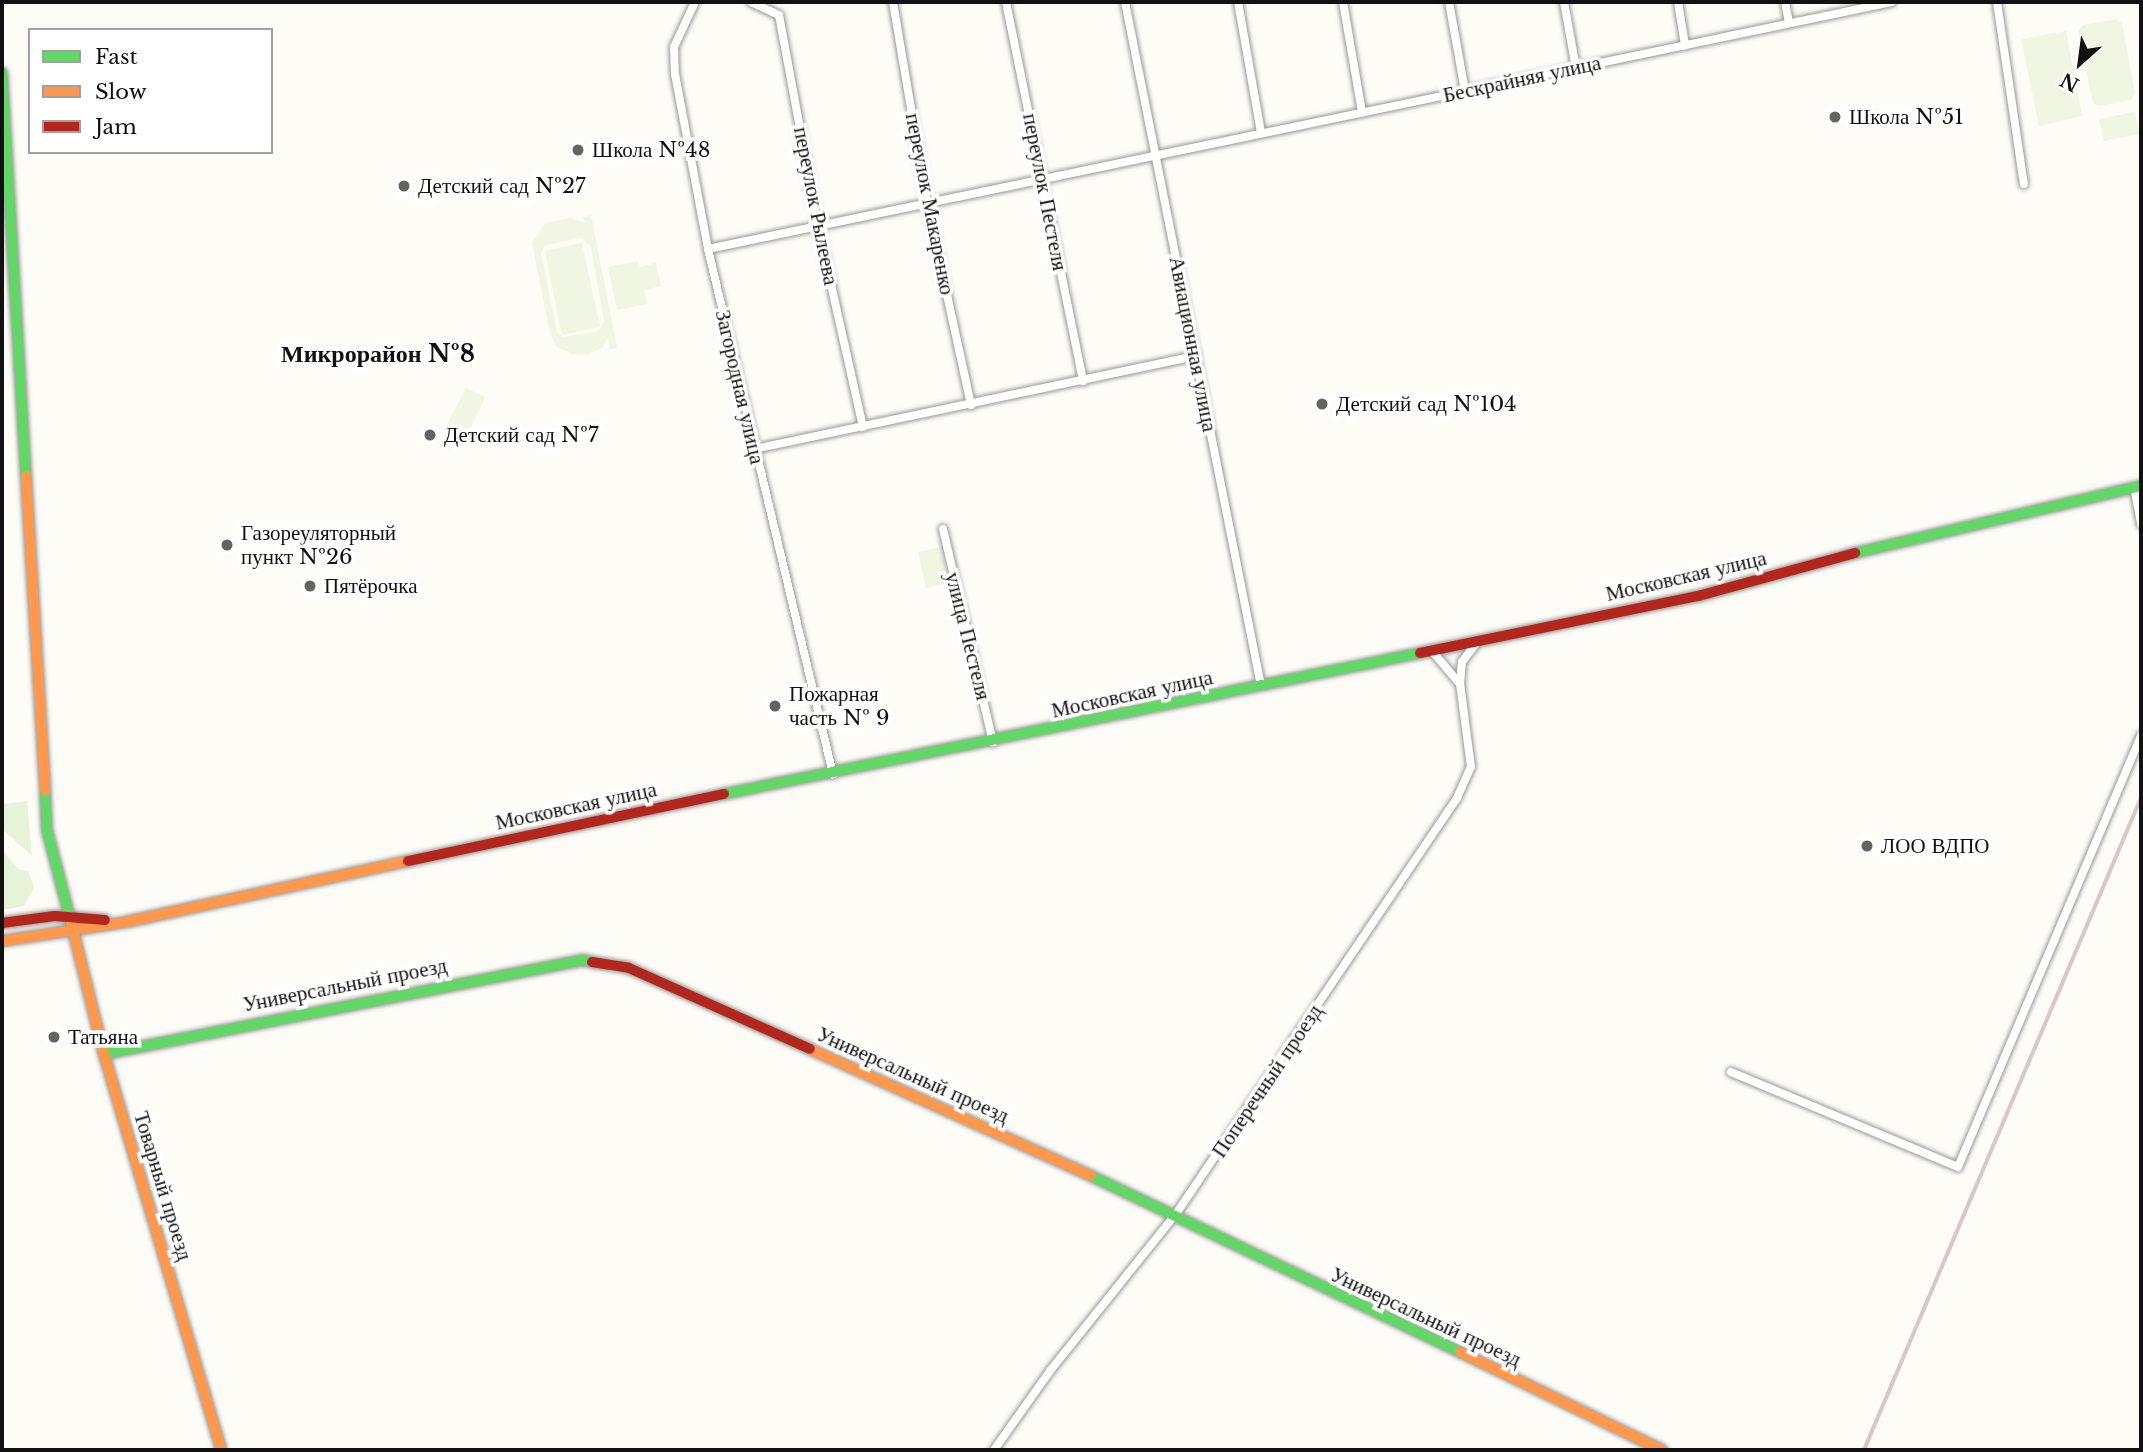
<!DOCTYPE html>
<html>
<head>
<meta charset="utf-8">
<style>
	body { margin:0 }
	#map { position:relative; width:2143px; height:1452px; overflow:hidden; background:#fdfcf7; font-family:"Libre Baskerville",serif }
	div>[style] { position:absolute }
	.green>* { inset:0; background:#e7f3d7 }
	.pitch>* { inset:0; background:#f0f6e1 }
	.roads { filter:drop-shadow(0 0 2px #979795) drop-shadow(0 0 2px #979795) }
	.street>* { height:8px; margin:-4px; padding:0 4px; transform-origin:4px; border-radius:4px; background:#fffffe }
	.fast>* { height:10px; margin:-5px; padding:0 5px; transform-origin:5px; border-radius:5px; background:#63d668 }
	.slow>* { height:10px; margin:-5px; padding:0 5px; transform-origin:5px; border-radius:5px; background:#ff974d }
	.jam>* { height:10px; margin:-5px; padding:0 5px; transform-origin:5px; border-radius:5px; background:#b3261e }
	.rail>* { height:3.5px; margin:-1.75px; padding:0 1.75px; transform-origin:1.75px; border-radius:1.75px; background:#d9c6c7 }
	.dots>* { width:19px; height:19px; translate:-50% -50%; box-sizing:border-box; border:4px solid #fff; border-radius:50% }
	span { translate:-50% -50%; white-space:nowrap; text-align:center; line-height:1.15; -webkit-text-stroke:7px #fff; paint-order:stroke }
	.street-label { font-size:21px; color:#111 }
	.poi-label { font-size:21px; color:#111 }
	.left { translate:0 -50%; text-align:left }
	.quarter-label { font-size:24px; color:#111; font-weight:700 }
	.frame { position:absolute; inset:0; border:4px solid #111; pointer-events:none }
	.legend { position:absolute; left:28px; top:28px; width:245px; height:126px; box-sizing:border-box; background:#fff; border:2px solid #a0a0a0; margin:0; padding:9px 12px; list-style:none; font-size:21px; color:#111 }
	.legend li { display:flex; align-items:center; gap:14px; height:35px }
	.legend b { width:35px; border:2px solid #a0a0a0 }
	.north { position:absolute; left:2045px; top:28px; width:70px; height:70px; -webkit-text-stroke:5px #fff; paint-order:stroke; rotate:208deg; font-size:19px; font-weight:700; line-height:28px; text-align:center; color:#111 }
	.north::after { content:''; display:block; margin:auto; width:24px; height:32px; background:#111; clip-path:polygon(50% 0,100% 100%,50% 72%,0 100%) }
</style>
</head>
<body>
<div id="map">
	<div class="green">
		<i style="clip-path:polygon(27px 801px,32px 856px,2px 829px,2px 804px)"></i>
		<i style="clip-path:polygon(2px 850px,18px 869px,28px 871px,34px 887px,24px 906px,2px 910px)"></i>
	</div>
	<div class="pitch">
		<i style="clip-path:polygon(2116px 19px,2122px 24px,2135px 93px,2131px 100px,2098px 106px,2093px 103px,2078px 31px,2083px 25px)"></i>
		<i style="clip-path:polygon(2066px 31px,2082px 116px,2039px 126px,2021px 39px)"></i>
		<i style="clip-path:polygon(2135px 112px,2140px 134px,2104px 141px,2099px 119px)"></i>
		<i style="clip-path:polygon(evenodd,591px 215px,617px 348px,610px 349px,608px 337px,602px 348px,587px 355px,572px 354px,557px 347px,550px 333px,532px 243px,545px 223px,571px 218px,585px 223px,583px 217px,591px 215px,582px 238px,591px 247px,604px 321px,599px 331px,563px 337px,557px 332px,541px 253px,545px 245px,582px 238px)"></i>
		<i style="clip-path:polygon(582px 243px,600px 327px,562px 335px,545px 251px)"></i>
		<i style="clip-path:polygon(638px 261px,640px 267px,656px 263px,661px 286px,644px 290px,647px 304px,617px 310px,608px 267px)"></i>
		<i style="clip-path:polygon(466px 388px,485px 397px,467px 435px,447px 425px)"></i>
		<i style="clip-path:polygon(941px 547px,949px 583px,926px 588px,918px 552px)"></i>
	</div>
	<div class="roads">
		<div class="street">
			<i style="left:695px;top:2px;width:50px;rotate:115deg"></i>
			<i style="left:674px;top:47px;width:27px;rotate:88deg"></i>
			<i style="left:675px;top:74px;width:178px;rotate:79.3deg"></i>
			<i style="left:708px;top:249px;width:540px;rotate:76.61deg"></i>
			<i style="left:751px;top:2px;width:31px;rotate:25deg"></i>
			<i style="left:779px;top:15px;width:215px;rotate:79.5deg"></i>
			<i style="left:818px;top:226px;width:206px;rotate:77.4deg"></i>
			<i style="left:893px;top:2px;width:204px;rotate:80.4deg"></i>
			<i style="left:927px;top:203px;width:207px;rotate:77.7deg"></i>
			<i style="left:1006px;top:2px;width:387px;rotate:78.5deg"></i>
			<i style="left:1125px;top:2px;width:697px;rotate:78.75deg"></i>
			<i style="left:1238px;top:2px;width:133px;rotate:80deg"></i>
			<i style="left:1343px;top:2px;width:112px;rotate:80.2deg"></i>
			<i style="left:1449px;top:2px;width:90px;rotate:79.8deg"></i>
			<i style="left:1564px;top:2px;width:67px;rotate:79.7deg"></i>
			<i style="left:1678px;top:2px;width:44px;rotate:80.8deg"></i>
			<i style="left:1785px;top:2px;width:21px;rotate:79deg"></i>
			<i style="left:1997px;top:2px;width:184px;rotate:81.6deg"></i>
			<i style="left:708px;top:249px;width:1209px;rotate:-11.78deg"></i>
			<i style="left:754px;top:449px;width:452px;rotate:-11.9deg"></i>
			<i style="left:2134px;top:487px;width:38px;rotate:79deg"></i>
			<i style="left:943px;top:529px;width:219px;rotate:76.8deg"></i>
			<i style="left:1432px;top:651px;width:43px;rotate:49.7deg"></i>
			<i style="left:1731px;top:1072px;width:246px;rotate:22.7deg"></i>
			<i style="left:1958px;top:1167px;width:469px;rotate:-67deg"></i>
			<i style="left:994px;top:1450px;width:97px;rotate:-54.7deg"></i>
			<i style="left:1050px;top:1371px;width:201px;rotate:-51.3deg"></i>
			<i style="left:1176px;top:1214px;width:502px;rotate:-55.96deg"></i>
			<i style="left:1457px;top:798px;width:34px;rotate:-66deg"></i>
			<i style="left:1471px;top:767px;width:84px;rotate:-97.5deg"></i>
			<i style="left:1460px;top:684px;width:22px;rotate:-85deg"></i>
			<i style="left:1462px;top:662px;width:26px;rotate:-53deg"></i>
		</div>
		<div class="fast">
			<i style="left:2px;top:73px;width:404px;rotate:86.6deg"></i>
			<i style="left:1855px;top:553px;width:294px;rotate:-13.2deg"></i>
			<i style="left:45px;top:790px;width:40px;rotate:87.1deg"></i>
			<i style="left:47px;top:830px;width:91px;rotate:75.4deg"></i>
			<i style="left:724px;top:794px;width:710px;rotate:-11.45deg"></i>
			<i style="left:104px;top:1054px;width:487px;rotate:-11.1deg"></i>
			<i style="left:582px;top:960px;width:10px;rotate:11deg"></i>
			<i style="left:1091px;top:1176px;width:409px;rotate:25.5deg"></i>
		</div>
		<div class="slow">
			<i style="left:26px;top:476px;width:315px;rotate:86.5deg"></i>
			<i style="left:70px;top:918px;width:140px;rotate:76deg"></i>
			<i style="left:104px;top:1054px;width:413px;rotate:73.5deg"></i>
			<i style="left:2px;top:941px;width:125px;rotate:-8.7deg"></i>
			<i style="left:126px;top:922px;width:289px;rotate:-12.2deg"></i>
			<i style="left:810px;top:1049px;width:308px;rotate:24.3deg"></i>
			<i style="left:1460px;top:1352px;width:225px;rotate:25.9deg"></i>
		</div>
		<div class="jam">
			<i style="left:1420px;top:653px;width:284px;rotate:-11.6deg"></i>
			<i style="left:1698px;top:596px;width:163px;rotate:-15.3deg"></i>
			<i style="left:408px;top:861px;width:323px;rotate:-12deg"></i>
			<i style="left:2px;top:923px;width:53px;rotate:-7.5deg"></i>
			<i style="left:55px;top:916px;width:50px;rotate:4.6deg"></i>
			<i style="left:592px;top:962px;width:37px;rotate:9deg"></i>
			<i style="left:629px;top:968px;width:198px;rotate:24.1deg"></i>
		</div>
	</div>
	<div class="rail">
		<i style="left:1864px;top:1450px;width:708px;rotate:-66.98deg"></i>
	</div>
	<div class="dots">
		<i style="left:1835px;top:117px;background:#646362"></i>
		<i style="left:578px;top:150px;background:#646362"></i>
		<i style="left:404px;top:186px;background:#646362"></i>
		<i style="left:1322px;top:404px;background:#646362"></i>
		<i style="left:430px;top:435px;background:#646362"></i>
		<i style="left:227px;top:545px;background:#646362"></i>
		<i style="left:310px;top:586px;background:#646362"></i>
		<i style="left:775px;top:706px;background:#646362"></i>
		<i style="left:1867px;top:846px;background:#646362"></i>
		<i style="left:54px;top:1037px;background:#646362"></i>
	</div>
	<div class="street-label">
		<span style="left:1522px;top:79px;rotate:-12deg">Бескрайняя улица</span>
		<span style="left:1045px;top:192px;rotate:79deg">переулок Пестеля</span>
		<span style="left:930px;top:204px;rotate:79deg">переулок Макаренко</span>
		<span style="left:816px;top:206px;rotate:79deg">переулок Рылеева</span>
		<span style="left:1193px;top:344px;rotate:79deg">Авиационная улица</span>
		<span style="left:740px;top:387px;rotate:77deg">Загородная улица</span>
		<span style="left:1686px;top:576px;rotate:-13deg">Московская улица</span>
		<span style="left:968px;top:636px;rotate:76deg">улица Пестеля</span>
		<span style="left:1132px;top:694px;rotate:-12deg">Московская улица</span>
		<span style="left:576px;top:806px;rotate:-12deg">Московская улица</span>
		<span style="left:345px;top:985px;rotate:-11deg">Универсальный проезд</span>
		<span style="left:913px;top:1075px;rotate:24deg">Универсальный проезд</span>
		<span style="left:1267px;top:1081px;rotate:-56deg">Поперечный проезд</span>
		<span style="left:163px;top:1186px;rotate:73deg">Товарный проезд</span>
		<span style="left:1426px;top:1317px;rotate:25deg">Универсальный проезд</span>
	</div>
	<div class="poi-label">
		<span class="left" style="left:1849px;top:117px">Школа №51</span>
		<span class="left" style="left:592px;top:150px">Школа №48</span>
		<span class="left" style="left:418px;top:186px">Детский сад №27</span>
		<span class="left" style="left:1336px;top:404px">Детский сад №104</span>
		<span class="left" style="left:444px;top:435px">Детский сад №7</span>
		<span class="left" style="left:241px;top:545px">Газореуляторный<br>пункт №26</span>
		<span class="left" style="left:324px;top:586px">Пятёрочка</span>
		<span class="left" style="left:789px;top:706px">Пожарная<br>часть № 9</span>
		<span class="left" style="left:1881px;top:846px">ЛОО ВДПО</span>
		<span class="left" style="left:68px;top:1037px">Татьяна</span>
	</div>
	<div class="quarter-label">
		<span style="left:378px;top:354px">Микрорайон №8</span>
	</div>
	<div class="frame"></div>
	<ul class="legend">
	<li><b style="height:9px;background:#63d668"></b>Fast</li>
	<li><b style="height:9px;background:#ff974d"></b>Slow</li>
	<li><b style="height:9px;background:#b3261e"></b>Jam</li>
	</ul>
	<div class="north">N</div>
</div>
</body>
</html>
